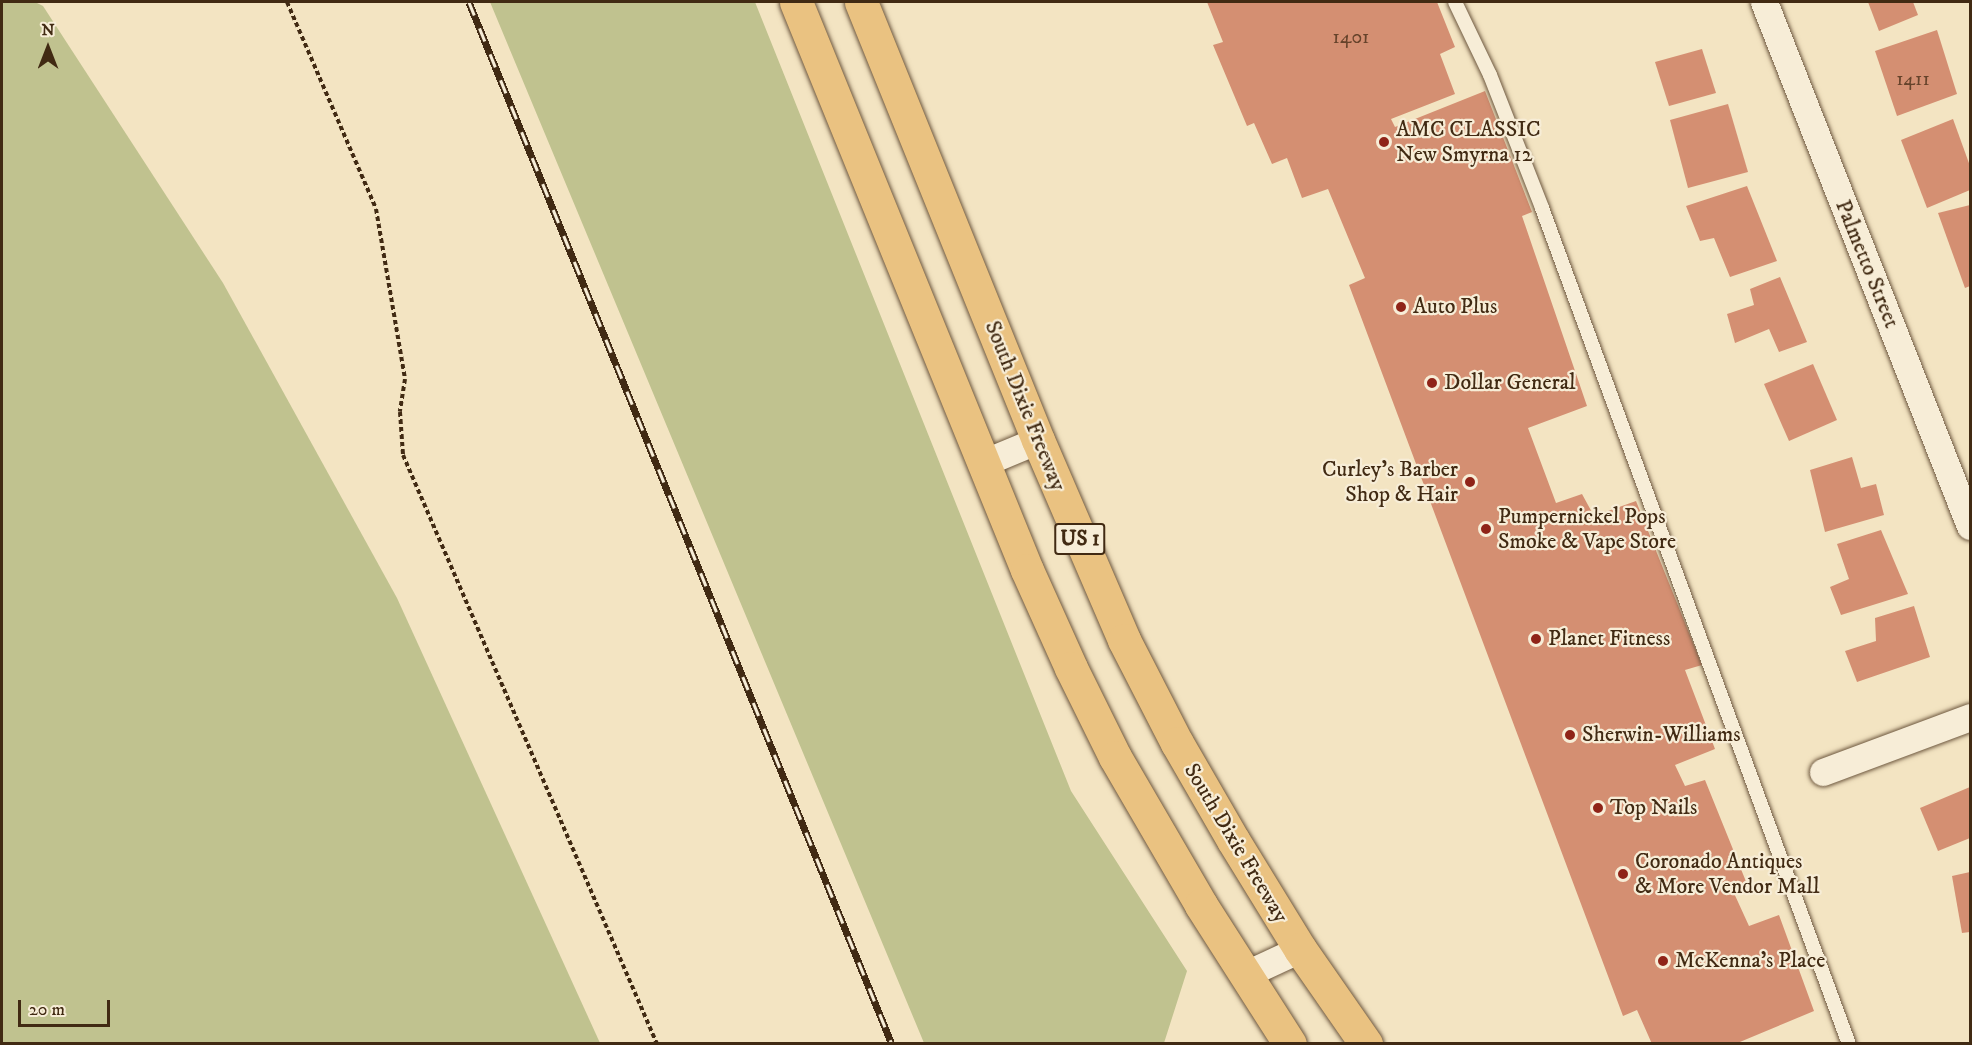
<!DOCTYPE html>
<html>
<head>
<meta charset="utf-8">
<style>
	body { margin:0 }
	#map { position:relative; width:1972px; height:1045px; overflow:hidden; background:#f3e4c2; font-family:"IM FELL DW Pica",serif }
	div>[style] { position:absolute }
	.green>* { inset:0; background:#c0c28f }
	.building>* { inset:0; background:#d48f72 }
	.path>* { height:4px; margin-top:-2px; transform-origin:0; background:repeating-linear-gradient(90deg,#412a13 0 4.5px,transparent 0 7.5px) }
	.roads { filter:drop-shadow(0 0 2px #6e583f) drop-shadow(0 0 2px #6e583f) }
	.lane>* { height:14px; margin:-7px; padding:0 7px; transform-origin:7px; border-radius:7px; background:#f7edd7 }
	.street>* { height:27px; margin:-13.5px; padding:0 13.5px; transform-origin:13.5px; border-radius:13.5px; background:#f7edd7 }
	.primary>* { height:33px; margin:-16.5px; padding:0 16.5px; transform-origin:16.5px; border-radius:16.5px; background:#eac281 }
	.rail>* { height:7px; margin-top:-3.5px; transform-origin:0; background:repeating-linear-gradient(90deg,#f7edd7 0 14px,#412a13 0 28px); box-sizing:border-box; border-block:2px solid #412a13 }
	.dots>* { width:16px; height:16px; translate:-50% -50%; box-sizing:border-box; border:3px solid #f7edd7; border-radius:50% }
	span { translate:-50% -50%; white-space:nowrap; text-align:center; line-height:1.15; -webkit-text-stroke:4.5px #f7edd7; paint-order:stroke }
	.number-label { font-size:20px; color:#66432b }
	.number-label span { -webkit-text-stroke-width:0 }
	.shield-label span { padding:2px 4px; background:#f7edd7; border:2px solid; border-radius:4px; -webkit-text-stroke-width:0 }
	.shield-label { font-size:21px; color:#412a13; font-weight:700 }
	.poi-label { font-size:22px; color:#412a13 }
	.left { translate:0 -50%; text-align:left }
	.right { translate:-100% -50%; text-align:right }
	.street-label { font-size:22px; color:#412a13 }
	.frame { position:absolute; inset:0; border:3px solid #412a13; pointer-events:none }
	.north { position:absolute; left:18px; top:18px; width:60px; height:60px; -webkit-text-stroke:4px #f7edd7; paint-order:stroke; rotate:0deg; font-size:16px; font-weight:700; line-height:24px; text-align:center; color:#412a13 }
	.north::after { content:''; display:block; margin:auto; width:21px; height:27px; background:#412a13; clip-path:polygon(50% 0,100% 100%,50% 72%,0 100%) }
	.scale { position:absolute; left:18px; top:1000px; width:92px; height:27px; box-sizing:border-box; border:3px solid #412a13; border-top:0; padding-left:8px; font-size:18px; line-height:21px; white-space:nowrap; color:#412a13; -webkit-text-stroke:4px #f7edd7; paint-order:stroke }
</style>
</head>
<body>
<div id="map">
	<div class="green">
		<i style="clip-path:polygon(2px 2px,35px 2px,43px 6px,223px 283px,397px 598px,600px 1043px,2px 1043px)"></i>
		<i style="clip-path:polygon(490px 2px,755px 2px,1071px 791px,1187px 971px,1164px 1043px,924px 1043px)"></i>
	</div>
	<div class="building">
		<i style="clip-path:polygon(1207px 2px,1437px 2px,1455px 47px,1440px 54px,1455px 94px,1391px 119px,1395px 127px,1485px 91px,1532px 212px,1522px 216px,1587px 406px,1528px 428px,1556px 503px,1582px 494px,1594px 516px,1636px 501px,1702px 665px,1685px 670px,1715px 749px,1675px 765px,1685px 786px,1705px 780px,1747px 884px,1733px 891px,1749px 926px,1779px 915px,1814px 1011px,1735px 1044px,1652px 1044px,1637px 1010px,1623px 1016px,1349px 285px,1365px 278px,1328px 189px,1302px 198px,1287px 158px,1272px 164px,1254px 123px,1247px 126px,1213px 45px,1223px 42px)"></i>
		<i style="clip-path:polygon(1868px 2px,1913px 2px,1918px 15px,1879px 31px)"></i>
		<i style="clip-path:polygon(1937px 30px,1957px 94px,1897px 116px,1875px 51px)"></i>
		<i style="clip-path:polygon(1702px 49px,1716px 93px,1669px 106px,1655px 62px)"></i>
		<i style="clip-path:polygon(1728px 104px,1748px 172px,1688px 188px,1670px 120px)"></i>
		<i style="clip-path:polygon(1953px 119px,1970px 166px,1970px 190px,1927px 208px,1901px 140px)"></i>
		<i style="clip-path:polygon(1747px 186px,1777px 261px,1730px 277px,1714px 238px,1700px 241px,1686px 206px)"></i>
		<i style="clip-path:polygon(1970px 205px,1970px 286px,1965px 288px,1938px 213px)"></i>
		<i style="clip-path:polygon(1780px 277px,1807px 342px,1779px 352px,1769px 329px,1735px 343px,1727px 314px,1754px 305px,1750px 289px)"></i>
		<i style="clip-path:polygon(1813px 364px,1837px 420px,1789px 441px,1764px 384px)"></i>
		<i style="clip-path:polygon(1852px 457px,1861px 488px,1876px 484px,1884px 515px,1825px 532px,1810px 470px)"></i>
		<i style="clip-path:polygon(1881px 530px,1908px 594px,1841px 615px,1830px 587px,1849px 579px,1837px 544px)"></i>
		<i style="clip-path:polygon(1914px 606px,1930px 657px,1857px 682px,1845px 651px,1876px 641px,1875px 618px)"></i>
		<i style="clip-path:polygon(1970px 787px,1970px 838px,1938px 851px,1920px 808px)"></i>
		<i style="clip-path:polygon(1970px 872px,1970px 932px,1962px 933px,1952px 876px)"></i>
	</div>
	<div class="path">
		<i style="left:287px;top:2px;width:225px;rotate:66.7deg"></i>
		<i style="left:376px;top:209px;width:172px;rotate:80.3deg"></i>
		<i style="left:405px;top:379px;width:33px;rotate:99deg"></i>
		<i style="left:400px;top:412px;width:43px;rotate:86deg"></i>
		<i style="left:403px;top:455px;width:641px;rotate:66.67deg"></i>
	</div>
	<div class="roads">
		<div class="lane">
			<i style="left:1455px;top:2px;width:81px;rotate:64.4deg"></i>
			<i style="left:1490px;top:75px;width:143px;rotate:68.6deg"></i>
			<i style="left:1542px;top:208px;width:891px;rotate:69.84deg"></i>
		</div>
		<div class="street">
			<i style="left:1764px;top:2px;width:563px;rotate:68.54deg"></i>
			<i style="left:983px;top:463px;width:60px;rotate:-22.7deg"></i>
			<i style="left:1823px;top:772px;width:157px;rotate:-20.5deg"></i>
			<i style="left:1244px;top:975px;width:62px;rotate:-24.9deg"></i>
		</div>
		<div class="primary">
			<i style="left:796px;top:2px;width:613px;rotate:67.87deg"></i>
			<i style="left:1027px;top:570px;width:107px;rotate:65.8deg"></i>
			<i style="left:1071px;top:668px;width:99px;rotate:63.7deg"></i>
			<i style="left:1115px;top:757px;width:171px;rotate:59.8deg"></i>
			<i style="left:1201px;top:905px;width:165px;rotate:57.4deg"></i>
			<i style="left:861px;top:2px;width:472px;rotate:68deg"></i>
			<i style="left:1038px;top:440px;width:218px;rotate:66.7deg"></i>
			<i style="left:1124px;top:640px;width:116px;rotate:62.8deg"></i>
			<i style="left:1177px;top:743px;width:112px;rotate:60deg"></i>
			<i style="left:1233px;top:840px;width:128px;rotate:58.4deg"></i>
			<i style="left:1300px;top:949px;width:116px;rotate:55.2deg"></i>
		</div>
	</div>
	<div class="rail">
		<i style="left:469px;top:2px;width:1125px;rotate:67.91deg"></i>
	</div>
	<div class="dots">
		<i style="left:1384px;top:142px;background:#8f2418"></i>
		<i style="left:1401px;top:307px;background:#8f2418"></i>
		<i style="left:1432px;top:383px;background:#8f2418"></i>
		<i style="left:1470px;top:482px;background:#8f2418"></i>
		<i style="left:1486px;top:529px;background:#8f2418"></i>
		<i style="left:1536px;top:639px;background:#8f2418"></i>
		<i style="left:1570px;top:735px;background:#8f2418"></i>
		<i style="left:1598px;top:808px;background:#8f2418"></i>
		<i style="left:1623px;top:874px;background:#8f2418"></i>
		<i style="left:1663px;top:961px;background:#8f2418"></i>
	</div>
	<div class="number-label">
		<span style="left:1351px;top:37px">1401</span>
		<span style="left:1913px;top:79px">1411</span>
	</div>
	<div class="shield-label">
		<span style="left:1080px;top:539px">US 1</span>
	</div>
	<div class="poi-label">
		<span class="left" style="left:1396px;top:142px">AMC CLASSIC<br>New Smyrna 12</span>
		<span class="left" style="left:1413px;top:307px">Auto Plus</span>
		<span class="left" style="left:1444px;top:383px">Dollar General</span>
		<span class="right" style="left:1458px;top:482px">Curley's Barber<br>Shop &amp; Hair</span>
		<span class="left" style="left:1498px;top:529px">Pumpernickel Pops<br>Smoke &amp; Vape Store</span>
		<span class="left" style="left:1548px;top:639px">Planet Fitness</span>
		<span class="left" style="left:1582px;top:735px">Sherwin-Williams</span>
		<span class="left" style="left:1610px;top:808px">Top Nails</span>
		<span class="left" style="left:1635px;top:874px">Coronado Antiques<br>&amp; More Vendor Mall</span>
		<span class="left" style="left:1675px;top:961px">McKenna's Place</span>
	</div>
	<div class="street-label">
		<span style="left:1867px;top:264px;rotate:68deg">Palmetto Street</span>
		<span style="left:1025px;top:406px;rotate:68deg">South Dixie Freeway</span>
		<span style="left:1236px;top:843px;rotate:59deg">South Dixie Freeway</span>
	</div>
	<div class="frame"></div>
	<div class="north">N</div>
	<div class="scale">20 m</div>
</div>
</body>
</html>
